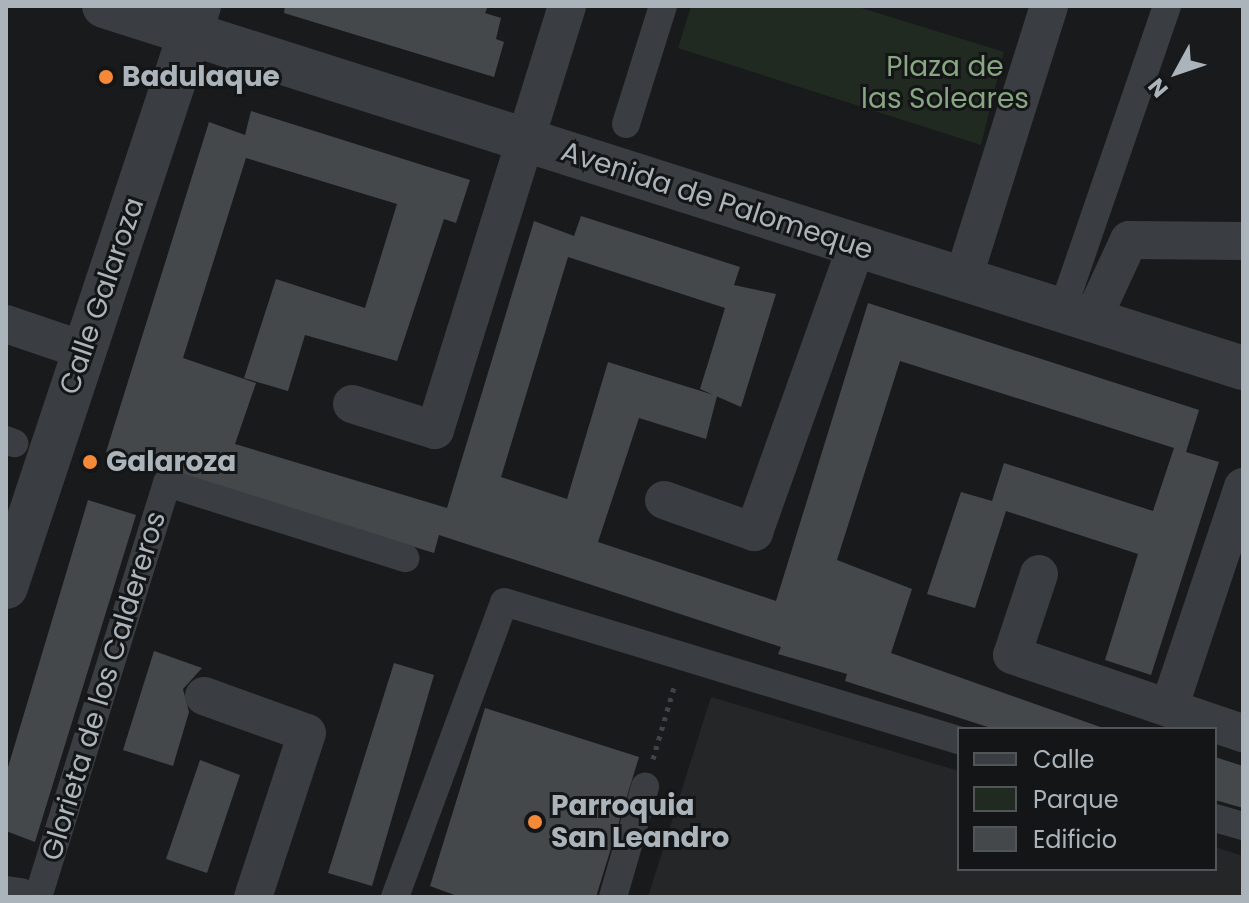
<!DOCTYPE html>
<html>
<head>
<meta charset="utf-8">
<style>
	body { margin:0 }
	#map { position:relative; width:1249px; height:903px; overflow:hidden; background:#191a1b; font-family:Poppins,sans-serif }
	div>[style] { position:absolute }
	.built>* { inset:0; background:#252628 }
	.green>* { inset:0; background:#212a21 }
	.building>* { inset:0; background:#45484b }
	.path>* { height:5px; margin-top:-2.5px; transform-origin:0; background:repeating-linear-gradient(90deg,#404448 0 4px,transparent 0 10px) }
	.pedestrian>* { height:28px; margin:-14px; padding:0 14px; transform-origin:14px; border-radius:14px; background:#3a3d41 }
	.minor>* { height:38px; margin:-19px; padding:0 19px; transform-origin:19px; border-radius:19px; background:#3a3d41 }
	.tertiary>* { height:44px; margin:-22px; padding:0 22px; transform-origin:22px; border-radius:22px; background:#3a3d41 }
	.dots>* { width:22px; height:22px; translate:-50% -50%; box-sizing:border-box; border:4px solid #141516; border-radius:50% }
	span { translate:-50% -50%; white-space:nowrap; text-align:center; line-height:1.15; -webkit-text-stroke:6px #141516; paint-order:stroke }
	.park-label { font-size:28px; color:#89a682 }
	.poi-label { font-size:28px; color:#abb4bb; font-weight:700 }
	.left { translate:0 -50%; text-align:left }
	.street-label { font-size:28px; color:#abb4bb }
	.frame { position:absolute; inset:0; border:8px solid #abb4bb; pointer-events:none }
	.legend { position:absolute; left:957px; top:727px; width:260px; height:144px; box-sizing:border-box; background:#141516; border:2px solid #505558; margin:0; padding:10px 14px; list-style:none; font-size:24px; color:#abb4bb }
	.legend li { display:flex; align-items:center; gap:16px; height:40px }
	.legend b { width:40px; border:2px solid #505558 }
	.north { position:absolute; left:1137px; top:32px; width:80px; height:80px; -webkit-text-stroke:6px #141516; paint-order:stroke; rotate:230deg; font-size:22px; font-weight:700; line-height:32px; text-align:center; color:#abb4bb }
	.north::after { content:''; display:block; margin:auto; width:28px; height:36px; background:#abb4bb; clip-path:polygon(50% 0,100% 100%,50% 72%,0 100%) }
</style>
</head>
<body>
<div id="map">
	<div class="built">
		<i style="clip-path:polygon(711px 697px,959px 771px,959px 869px,1215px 869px,1215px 847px,1243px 856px,1243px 897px,648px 897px)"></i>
	</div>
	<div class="green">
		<i style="clip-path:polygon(691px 6px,855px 6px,1004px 52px,981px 145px,678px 48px)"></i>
	</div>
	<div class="building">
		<i style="clip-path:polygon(285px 6px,488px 6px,485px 13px,501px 18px,496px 39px,504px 42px,494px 77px,284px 13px)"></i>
		<i style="clip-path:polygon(251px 111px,470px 180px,456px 223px,444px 219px,397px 361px,305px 335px,288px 391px,244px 378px,276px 279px,365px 308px,397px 204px,246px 158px,183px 358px,256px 383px,235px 444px,447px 508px,534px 221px,574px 236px,581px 216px,740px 267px,734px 285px,776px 294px,741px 407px,700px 389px,725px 308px,568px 257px,501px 477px,567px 499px,608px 362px,717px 396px,706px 439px,639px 418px,598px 542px,776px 601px,868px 303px,1199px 410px,1186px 452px,1219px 462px,1151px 675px,1105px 660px,1138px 554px,1006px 511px,975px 608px,927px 594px,961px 492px,992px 501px,1004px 463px,1153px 511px,1174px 448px,900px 361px,837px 560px,912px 589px,891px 653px,1106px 729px,994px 729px,845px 681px,847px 674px,778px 654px,781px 647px,439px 535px,434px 553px,106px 452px,209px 122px,245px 135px)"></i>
		<i style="clip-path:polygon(88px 500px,136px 515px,35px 842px,6px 831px,6px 774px)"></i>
		<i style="clip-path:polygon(154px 651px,202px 668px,183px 689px,189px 712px,173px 766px,123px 750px)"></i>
		<i style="clip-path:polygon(394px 663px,434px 675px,372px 886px,328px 873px)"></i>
		<i style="clip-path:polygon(485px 708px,639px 757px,596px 897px,460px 897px,430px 886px)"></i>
		<i style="clip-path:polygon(1215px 757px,1243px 766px,1243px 808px,1215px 800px)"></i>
		<i style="clip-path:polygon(200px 760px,240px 775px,207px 873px,166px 859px)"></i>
	</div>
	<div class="path">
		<i style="left:653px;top:759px;width:78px;rotate:-73.7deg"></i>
	</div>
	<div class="pedestrian">
		<i style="left:626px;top:124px;width:124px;rotate:-72.6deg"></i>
		<i style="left:1062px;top:311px;width:323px;rotate:-71deg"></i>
		<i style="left:6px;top:440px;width:9px;rotate:21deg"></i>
		<i style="left:1215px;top:818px;width:29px;rotate:16deg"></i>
		<i style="left:38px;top:897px;width:434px;rotate:-72.7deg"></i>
		<i style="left:167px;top:483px;width:250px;rotate:17.5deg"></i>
		<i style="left:395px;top:897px;width:314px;rotate:-69.7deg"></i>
		<i style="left:504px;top:602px;width:475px;rotate:16.9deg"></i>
		<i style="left:613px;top:897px;width:115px;rotate:-73.8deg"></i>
	</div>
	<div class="minor">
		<i style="left:963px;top:279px;width:286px;rotate:-72.5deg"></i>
		<i style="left:1092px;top:320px;width:88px;rotate:-65.2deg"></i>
		<i style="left:1129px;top:240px;width:114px;rotate:0.5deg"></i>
		<i style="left:6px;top:324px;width:81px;rotate:18.7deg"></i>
		<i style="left:352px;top:404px;width:87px;rotate:17.4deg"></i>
		<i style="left:435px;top:430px;width:444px;rotate:-72.7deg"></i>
		<i style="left:664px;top:500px;width:96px;rotate:19.6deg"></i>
		<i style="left:754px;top:532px;width:305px;rotate:-70.3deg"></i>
		<i style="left:1039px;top:574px;width:85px;rotate:108.4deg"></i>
		<i style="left:1012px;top:655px;width:244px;rotate:18.7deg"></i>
		<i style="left:204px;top:696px;width:109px;rotate:19.8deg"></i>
		<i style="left:307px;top:733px;width:173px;rotate:108.2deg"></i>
		<i style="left:1169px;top:708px;width:233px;rotate:-71.5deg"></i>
		<i style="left:6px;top:895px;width:14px;rotate:8deg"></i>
	</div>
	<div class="tertiary">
		<i style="left:104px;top:6px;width:1195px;rotate:17.63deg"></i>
		<i style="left:6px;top:587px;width:612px;rotate:-71.62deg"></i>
	</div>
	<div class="dots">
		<i style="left:106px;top:77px;background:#f58938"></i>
		<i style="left:90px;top:462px;background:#f58938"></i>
		<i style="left:535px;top:822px;background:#f58938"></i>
	</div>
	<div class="park-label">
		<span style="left:945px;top:83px">Plaza de<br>las Soleares</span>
	</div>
	<div class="poi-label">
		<span class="left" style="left:122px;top:77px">Badulaque</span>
		<span class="left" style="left:106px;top:462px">Galaroza</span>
		<span class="left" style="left:551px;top:822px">Parroquia<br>San Leandro</span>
	</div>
	<div class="street-label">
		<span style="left:717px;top:201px;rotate:18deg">Avenida de Palomeque</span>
		<span style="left:102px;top:296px;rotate:-71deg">Calle Galaroza</span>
		<span style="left:104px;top:686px;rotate:-73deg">Glorieta de los Caldereros</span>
	</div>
	<div class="frame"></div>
	<ul class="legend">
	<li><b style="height:10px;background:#3a3d41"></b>Calle</li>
	<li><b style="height:22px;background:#212a21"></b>Parque</li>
	<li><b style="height:22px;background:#45484b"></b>Edificio</li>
	</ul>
	<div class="north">N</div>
</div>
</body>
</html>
